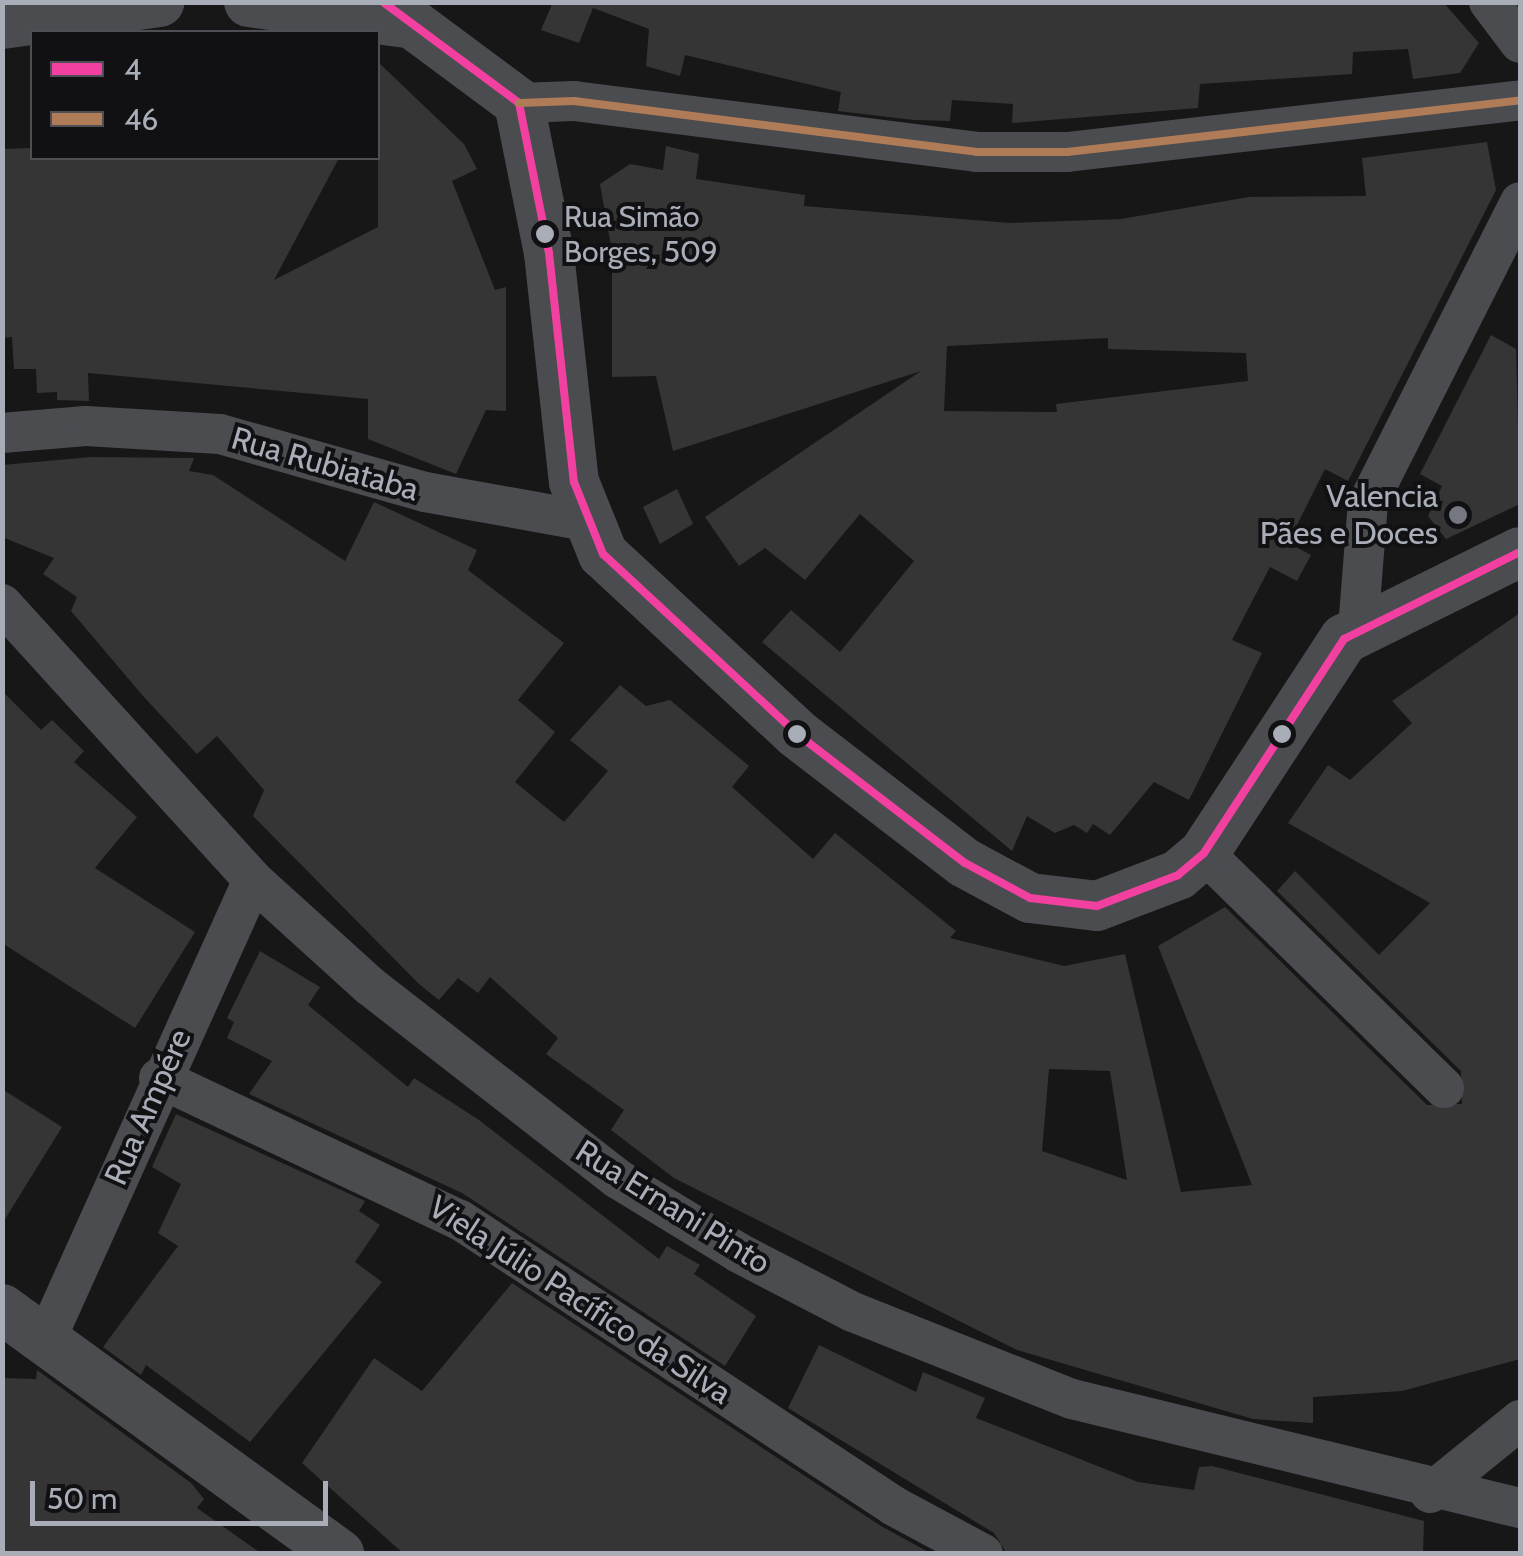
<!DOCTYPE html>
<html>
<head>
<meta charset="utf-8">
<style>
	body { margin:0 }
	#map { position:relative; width:1523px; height:1556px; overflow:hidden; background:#171717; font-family:Cabin,sans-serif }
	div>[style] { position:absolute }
	.building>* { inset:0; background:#353536 }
	.minor>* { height:40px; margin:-20px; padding:0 20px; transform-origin:20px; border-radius:20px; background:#4b4c50 }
	.tertiary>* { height:50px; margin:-25px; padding:0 25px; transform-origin:25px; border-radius:25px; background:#4b4c50 }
	.bus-1>* { height:8px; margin:-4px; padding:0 4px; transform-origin:4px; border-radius:4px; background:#f240a1 }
	.bus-2>* { height:8px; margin:-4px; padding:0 4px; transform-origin:4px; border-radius:4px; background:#b07c57 }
	.dots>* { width:28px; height:28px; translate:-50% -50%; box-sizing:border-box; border:5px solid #111113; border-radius:50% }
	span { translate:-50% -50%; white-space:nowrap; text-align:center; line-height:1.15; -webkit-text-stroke:8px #111113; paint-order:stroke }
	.bus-label { font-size:30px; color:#a8adb8 }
	.left { translate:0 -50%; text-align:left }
	.street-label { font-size:32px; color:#a8adb8 }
	.poi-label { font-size:32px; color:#a8adb8 }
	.right { translate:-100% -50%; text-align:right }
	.frame { position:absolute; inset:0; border:5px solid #a8adb8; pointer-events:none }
	.legend { position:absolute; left:30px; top:30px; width:350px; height:130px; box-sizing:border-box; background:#111113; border:2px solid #4d4f55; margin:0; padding:12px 18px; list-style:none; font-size:30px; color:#a8adb8 }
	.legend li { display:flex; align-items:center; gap:20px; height:50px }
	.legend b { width:50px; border:2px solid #4d4f55 }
	.scale { position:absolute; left:30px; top:1481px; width:298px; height:45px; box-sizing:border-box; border:5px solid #a8adb8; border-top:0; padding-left:12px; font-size:30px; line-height:35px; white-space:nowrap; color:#a8adb8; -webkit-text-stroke:8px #111113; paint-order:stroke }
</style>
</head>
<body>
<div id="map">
	<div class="building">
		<i style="clip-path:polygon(553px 2px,1443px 2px,1479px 43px,1460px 73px,1413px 79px,1408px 49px,1353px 52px,1352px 74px,1200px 84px,1198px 108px,1012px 123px,1013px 104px,952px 100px,950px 121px,914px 120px,838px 111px,841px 92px,685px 55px,680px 76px,646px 66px,649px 29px,593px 8px,579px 43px,541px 30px)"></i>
		<i style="clip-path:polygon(378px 62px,464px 144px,477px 169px,452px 181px,495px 290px,506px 287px,506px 411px,486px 410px,456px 474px,368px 439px,368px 399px,88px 373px,89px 401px,57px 400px,57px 392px,37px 393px,36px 369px,14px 369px,12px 337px,2px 338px,2px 149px,32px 148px,32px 158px,339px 158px,274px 280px,378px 227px)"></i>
		<i style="clip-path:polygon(evenodd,1487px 142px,1496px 190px,1348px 481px,1325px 469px,1288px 543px,1311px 555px,1297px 581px,1270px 567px,1232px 640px,1262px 653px,1189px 800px,1154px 782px,1110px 835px,1093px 824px,1087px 833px,1074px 825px,1055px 833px,1027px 816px,1012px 851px,762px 642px,791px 610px,840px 652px,914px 561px,860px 514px,805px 580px,765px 548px,739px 566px,705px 517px,921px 371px,673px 451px,656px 376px,612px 377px,612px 252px,600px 184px,630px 164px,663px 170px,666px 146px,699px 154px,696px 179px,805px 195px,804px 206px,1010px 223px,1121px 219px,1249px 197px,1366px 196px,1362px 158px,1487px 142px,1108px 338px,1108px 349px,1246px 353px,1248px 381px,1056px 404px,1057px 412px,944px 411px,947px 346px,1108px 338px)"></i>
		<i style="clip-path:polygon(1491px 335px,1516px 349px,1520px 504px,1446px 539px,1428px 516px,1442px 486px,1420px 474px)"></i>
		<i style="clip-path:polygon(evenodd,91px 457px,194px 458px,189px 471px,213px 475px,345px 561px,374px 502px,477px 550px,468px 570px,564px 643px,518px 700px,555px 732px,515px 782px,564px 822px,608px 771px,570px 740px,620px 685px,646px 706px,670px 700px,749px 766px,732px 787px,813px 859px,835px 833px,956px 931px,950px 938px,1064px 966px,1125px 954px,1181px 1192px,1252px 1185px,1158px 946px,1225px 907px,1427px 1105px,1462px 1104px,1461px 1071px,1277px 891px,1295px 871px,1379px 955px,1430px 903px,1288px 823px,1328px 765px,1350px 780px,1412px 723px,1392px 701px,1520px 613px,1520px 1359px,1402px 1391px,1313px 1397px,1313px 1423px,1253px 1419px,1017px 1350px,674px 1178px,611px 1130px,624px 1110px,546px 1054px,558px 1038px,490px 977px,478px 993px,458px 978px,439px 1000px,419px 984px,253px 816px,264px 790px,217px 736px,197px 754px,143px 696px,71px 611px,77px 597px,43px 574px,54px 558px,2px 537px,2px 465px,91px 457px,1049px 1069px,1110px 1071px,1127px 1180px,1042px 1151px,1049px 1069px)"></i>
		<i style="clip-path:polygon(677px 489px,693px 524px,660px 544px,643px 507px)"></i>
		<i style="clip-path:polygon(2px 691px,41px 730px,52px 720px,84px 751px,74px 762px,137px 817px,95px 868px,195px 932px,135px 1028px,2px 943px)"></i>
		<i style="clip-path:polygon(260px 951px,320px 987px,308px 1005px,408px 1087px,414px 1078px,479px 1120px,659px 1259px,667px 1246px,700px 1265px,694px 1274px,756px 1316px,725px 1366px,462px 1193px,249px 1094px,272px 1061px,227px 1038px,234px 1022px,227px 1018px)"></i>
		<i style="clip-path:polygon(2px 1089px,62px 1127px,2px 1224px)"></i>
		<i style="clip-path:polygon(176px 1114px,365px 1201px,359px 1211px,380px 1225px,355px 1262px,382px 1282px,250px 1442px,146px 1365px,141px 1375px,103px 1347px,178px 1246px,158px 1233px,181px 1184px,152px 1167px)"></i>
		<i style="clip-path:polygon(512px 1283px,881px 1526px,932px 1554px,404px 1554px,302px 1463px,374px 1358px,422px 1391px)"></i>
		<i style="clip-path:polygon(819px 1345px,916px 1392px,923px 1372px,985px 1398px,976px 1418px,1138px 1482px,1194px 1490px,1199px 1467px,1212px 1466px,1424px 1521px,1423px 1554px,1007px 1554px,994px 1533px,788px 1408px)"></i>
		<i style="clip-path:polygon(37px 1370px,191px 1483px,204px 1499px,197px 1508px,262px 1554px,2px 1554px,2px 1378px,36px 1379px)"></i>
	</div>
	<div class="minor">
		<i style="left:1489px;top:2px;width:51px;rotate:52.9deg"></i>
		<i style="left:519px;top:103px;width:55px;rotate:-2.1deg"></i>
		<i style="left:574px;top:101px;width:406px;rotate:7.2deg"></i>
		<i style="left:977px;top:152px;width:90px"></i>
		<i style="left:1067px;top:152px;width:456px;rotate:-6.5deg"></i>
		<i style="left:2px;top:433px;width:84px;rotate:-4.8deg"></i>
		<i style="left:86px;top:426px;width:134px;rotate:3.4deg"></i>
		<i style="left:220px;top:434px;width:213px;rotate:15.8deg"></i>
		<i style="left:425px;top:492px;width:164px;rotate:10.2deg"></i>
		<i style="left:2px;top:604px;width:373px;rotate:47.7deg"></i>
		<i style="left:253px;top:880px;width:158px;rotate:42.2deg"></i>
		<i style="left:370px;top:986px;width:314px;rotate:37.9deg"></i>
		<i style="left:618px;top:1179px;width:142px;rotate:31.4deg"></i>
		<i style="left:739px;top:1253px;width:128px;rotate:27.4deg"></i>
		<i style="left:853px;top:1312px;width:236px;rotate:21.7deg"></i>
		<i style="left:1072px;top:1399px;width:461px;rotate:13.7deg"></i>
		<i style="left:1358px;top:629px;width:126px;rotate:-85.5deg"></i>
		<i style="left:1368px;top:503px;width:337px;rotate:-63.2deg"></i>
		<i style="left:1204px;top:853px;width:336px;rotate:44.4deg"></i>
		<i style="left:159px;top:1078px;width:333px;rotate:25.3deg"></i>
		<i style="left:460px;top:1220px;width:520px;rotate:33.38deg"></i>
		<i style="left:894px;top:1506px;width:101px;rotate:28.3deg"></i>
		<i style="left:47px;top:1337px;width:501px;rotate:-65.74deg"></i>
		<i style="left:1430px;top:1493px;width:116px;rotate:-39deg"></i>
	</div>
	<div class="tertiary">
		<i style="left:249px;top:2px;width:159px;rotate:7.6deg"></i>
		<i style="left:383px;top:2px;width:169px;rotate:36.6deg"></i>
		<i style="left:519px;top:103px;width:153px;rotate:78.7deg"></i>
		<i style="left:549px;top:253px;width:230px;rotate:83.8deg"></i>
		<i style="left:574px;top:482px;width:78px;rotate:68.1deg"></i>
		<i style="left:603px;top:554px;width:263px;rotate:42.8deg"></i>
		<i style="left:796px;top:733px;width:213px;rotate:37.6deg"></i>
		<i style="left:965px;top:863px;width:74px;rotate:28.3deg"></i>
		<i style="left:1030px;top:898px;width:67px;rotate:6.8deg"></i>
		<i style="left:1097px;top:906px;width:87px;rotate:-20.9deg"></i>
		<i style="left:1178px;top:875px;width:34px;rotate:-40deg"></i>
		<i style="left:1204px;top:853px;width:256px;rotate:-56.8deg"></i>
		<i style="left:1344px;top:639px;width:196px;rotate:-26.3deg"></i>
		<i style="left:2px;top:24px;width:159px;rotate:-8deg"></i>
		<i style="left:2px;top:1309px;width:417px;rotate:36deg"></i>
	</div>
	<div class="bus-1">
		<i style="left:383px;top:2px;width:169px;rotate:36.6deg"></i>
		<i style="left:519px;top:103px;width:153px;rotate:78.7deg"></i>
		<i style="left:549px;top:253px;width:230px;rotate:83.8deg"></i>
		<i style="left:574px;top:482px;width:78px;rotate:68.1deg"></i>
		<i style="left:603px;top:554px;width:263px;rotate:42.8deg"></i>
		<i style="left:796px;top:733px;width:213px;rotate:37.6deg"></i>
		<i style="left:965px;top:863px;width:74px;rotate:28.3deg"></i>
		<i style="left:1030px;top:898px;width:67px;rotate:6.8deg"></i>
		<i style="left:1097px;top:906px;width:87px;rotate:-20.9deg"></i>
		<i style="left:1178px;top:875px;width:34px;rotate:-40deg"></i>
		<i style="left:1204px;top:853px;width:256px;rotate:-56.8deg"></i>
		<i style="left:1344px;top:639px;width:196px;rotate:-26.3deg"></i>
	</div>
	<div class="bus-2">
		<i style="left:519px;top:103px;width:55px;rotate:-2.1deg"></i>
		<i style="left:574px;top:101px;width:406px;rotate:7.2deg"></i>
		<i style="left:977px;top:152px;width:90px"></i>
		<i style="left:1067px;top:152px;width:456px;rotate:-6.5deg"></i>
	</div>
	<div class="dots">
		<i style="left:545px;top:234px;background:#a8adb8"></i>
		<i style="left:1458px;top:515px;background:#757880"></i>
		<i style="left:797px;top:734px;background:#a8adb8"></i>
		<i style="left:1282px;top:734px;background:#a8adb8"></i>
	</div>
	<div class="bus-label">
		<span class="left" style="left:564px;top:234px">Rua Simão<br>Borges, 509</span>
	</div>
	<div class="street-label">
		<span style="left:325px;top:464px;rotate:16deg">Rua Rubiataba</span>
		<span style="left:148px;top:1107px;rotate:-66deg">Rua Ampére</span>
		<span style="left:673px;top:1207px;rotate:32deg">Rua Ernani Pinto</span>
		<span style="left:580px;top:1300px;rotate:33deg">Viela Júlio Pacífico da Silva</span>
	</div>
	<div class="poi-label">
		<span class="right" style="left:1438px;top:515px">Valencia<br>Pães e Doces</span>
	</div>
	<div class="frame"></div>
	<ul class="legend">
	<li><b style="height:12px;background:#f240a1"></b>4</li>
	<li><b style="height:12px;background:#b07c57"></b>46</li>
	</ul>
	<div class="scale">50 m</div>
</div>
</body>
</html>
